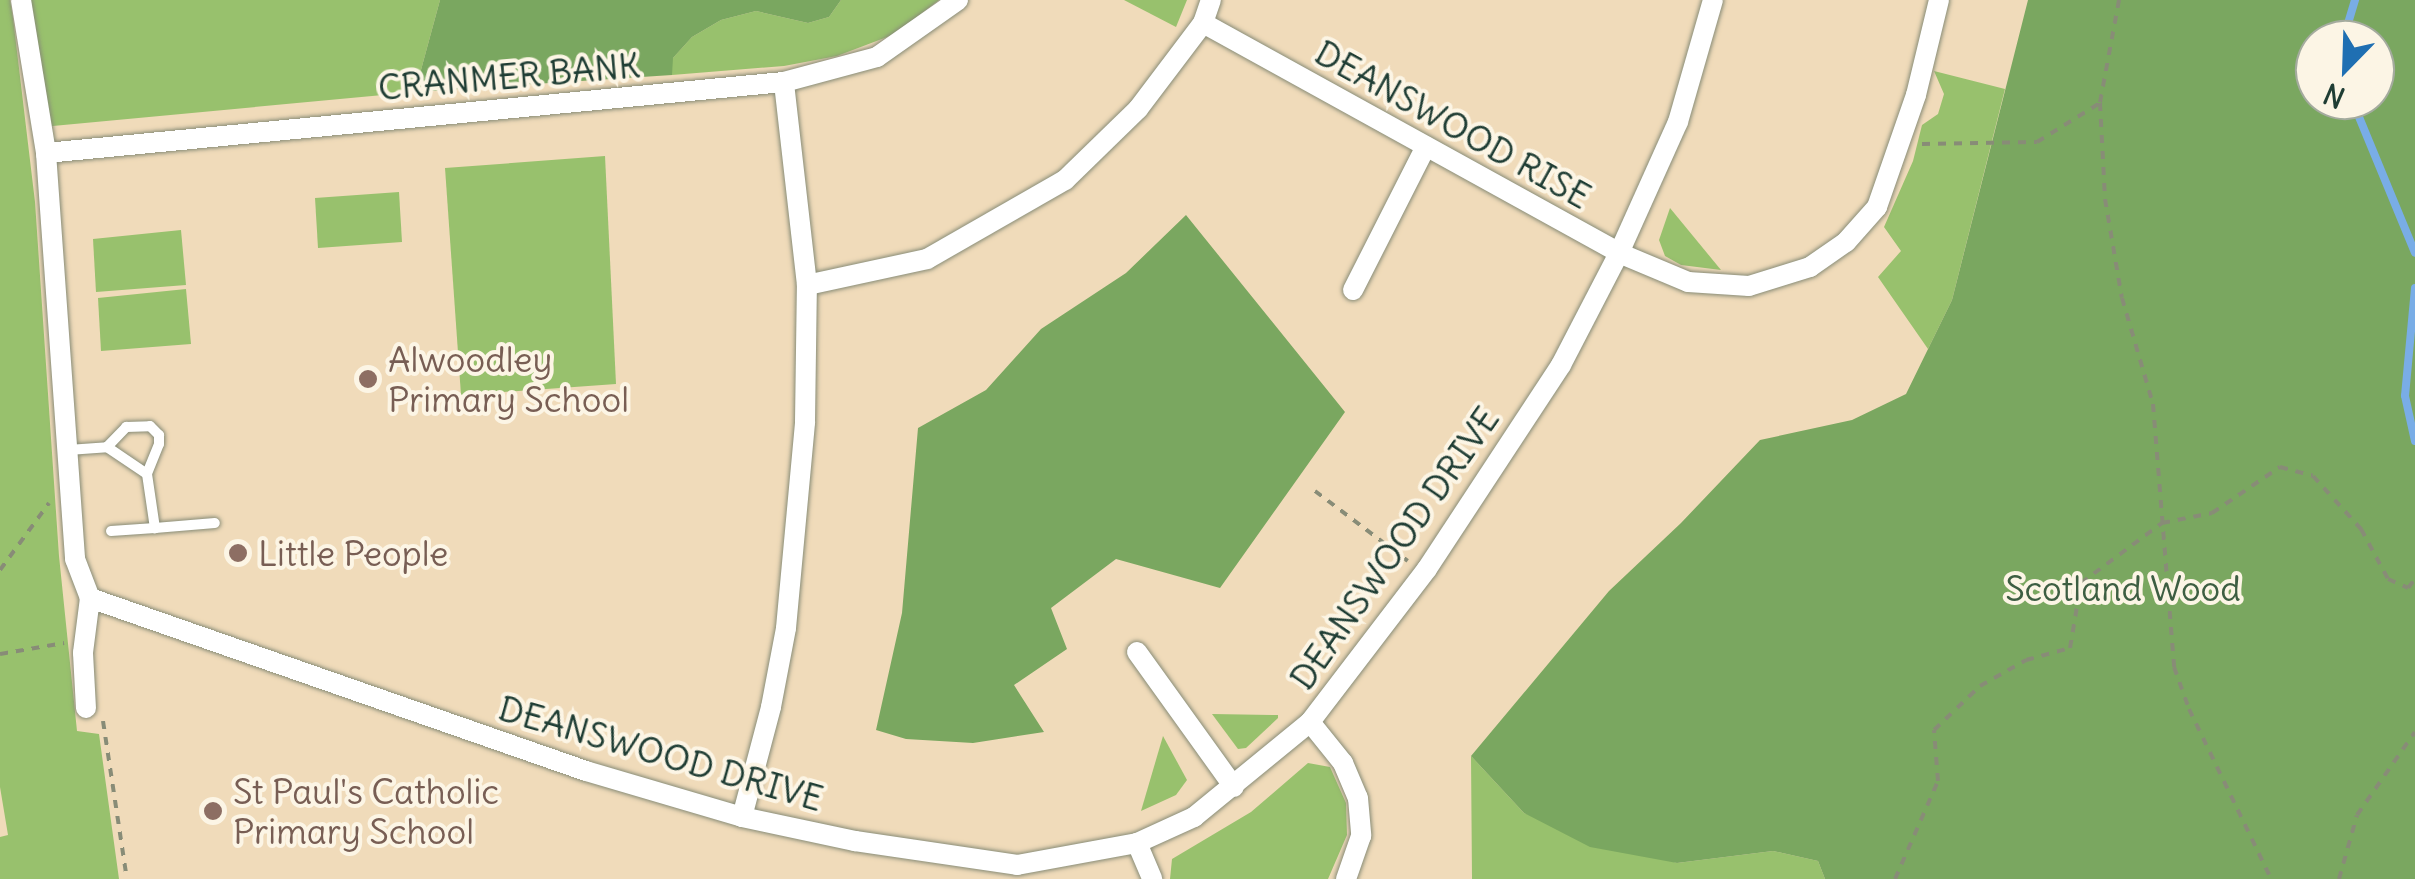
<!DOCTYPE html>
<html>
<head>
<meta charset="utf-8">
<style>
	body { margin:0 }
	#map { position:relative; width:2415px; height:879px; overflow:hidden; background:#f0dbba; font-family:Delius,sans-serif }
	div>[style] { position:absolute }
	.green>* { inset:0; background:#98c16d }
	.forest>* { inset:0; background:#7aa760 }
	.stream>* { height:8px; margin:-4px; padding:0 4px; transform-origin:4px; border-radius:4px; background:#79ade6 }
	.path>* { height:4px; margin-top:-2px; transform-origin:0; background:repeating-linear-gradient(90deg,#888c77 0 8px,transparent 0 16px) }
	.roads { filter:drop-shadow(0 0 2px #888c77) drop-shadow(0 0 2px #888c77) }
	.lane>* { height:10px; margin:-5px; padding:0 5px; transform-origin:5px; border-radius:5px; background:#fff }
	.street>* { height:20px; margin:-10px; padding:0 10px; transform-origin:10px; border-radius:10px; background:#fff }
	.dots>* { width:28px; height:28px; translate:-50% -50%; box-sizing:border-box; border:5px solid #fcf5e5; border-radius:50% }
	span { translate:-50% -50%; white-space:nowrap; text-align:center; line-height:1.15; -webkit-text-stroke:8px #fcf5e5; paint-order:stroke }
	.street-label { font-size:35px; color:#1f3d34 }
	.education-label { font-size:35px; color:#785e54 }
	.left { translate:0 -50%; text-align:left }
	.park-label { font-size:35px; color:#3d5e42 }
	.north { position:absolute; left:2295px; top:20px; width:100px; height:100px; box-sizing:border-box; background:#fcf5e5; border:2px solid #a4ab9e; border-radius:50%; rotate:203deg; font-size:28px; font-weight:700; line-height:40px; text-align:center; color:#1f3d34 }
	.north::after { content:''; display:block; margin:auto; width:35px; height:45px; background:#1f6fb2; clip-path:polygon(50% 0,100% 100%,50% 72%,0 100%) }
</style>
</head>
<body>
<div id="map">
	<div class="green">
		<i style="clip-path:polygon(0 0,10px 0,13px 18px,35px 202px,59px 556px,77px 731px,99px 734px,119px 879px,0 879px,0 837px,8px 835px,0 787px)"></i>
		<i style="clip-path:polygon(21px 0,440px 0,415px 92px,42px 127px)"></i>
		<i style="clip-path:polygon(841px 0,939px 0,895px 34px,837px 56px,784px 66px,672px 75px,672px 59px,692px 37px,721px 20px,756px 11px,808px 23px,829px 17px)"></i>
		<i style="clip-path:polygon(1124px 0,1187px 0,1176px 27px)"></i>
		<i style="clip-path:polygon(1934px 71px,2005px 89px,1952px 300px,1928px 349px,1878px 277px,1901px 251px,1884px 227px,1913px 161px,1922px 125px,1938px 114px,1944px 94px)"></i>
		<i style="clip-path:polygon(605px 156px,616px 384px,461px 395px,445px 168px)"></i>
		<i style="clip-path:polygon(399px 192px,402px 242px,318px 248px,315px 198px)"></i>
		<i style="clip-path:polygon(1670px 208px,1721px 270px,1681px 265px,1665px 256px,1659px 240px)"></i>
		<i style="clip-path:polygon(181px 230px,186px 285px,96px 292px,93px 239px)"></i>
		<i style="clip-path:polygon(186px 289px,191px 344px,101px 351px,98px 298px)"></i>
		<i style="clip-path:polygon(1212px 714px,1278px 715px,1278px 718px,1246px 748px,1238px 749px)"></i>
		<i style="clip-path:polygon(1163px 736px,1187px 780px,1176px 795px,1141px 811px)"></i>
		<i style="clip-path:polygon(1471px 756px,1524px 813px,1677px 863px,1773px 851px,1818px 861px,1825px 879px,1472px 879px)"></i>
		<i style="clip-path:polygon(1308px 763px,1330px 767px,1346px 803px,1347px 835px,1328px 879px,1170px 879px,1172px 859px,1251px 812px)"></i>
	</div>
	<div class="forest">
		<i style="clip-path:polygon(440px 0,841px 0,829px 17px,808px 23px,756px 11px,721px 20px,692px 37px,673px 58px,672px 75px,415px 92px)"></i>
		<i style="clip-path:polygon(evenodd,2028px 0,2415px 0,2415px 879px,1825px 879px,1818px 861px,1773px 851px,1677px 863px,1590px 847px,1524px 813px,1471px 756px,1609px 591px,1681px 523px,1760px 440px,1852px 420px,1906px 394px,1952px 300px,2028px 0,2315px 40px,2375px 40px,2375px 100px,2315px 100px,2315px 40px)"></i>
		<i style="clip-path:polygon(1186px 215px,1345px 412px,1220px 588px,1116px 559px,1051px 608px,1067px 649px,1014px 685px,1044px 732px,973px 743px,906px 739px,876px 730px,902px 613px,918px 428px,986px 390px,1041px 329px,1126px 273px)"></i>
	</div>
	<div class="stream">
		<i style="left:2343px;top:40px;width:42px;rotate:-73.3deg"></i>
		<i style="left:2352px;top:100px;width:165px;rotate:67.6deg"></i>
		<i style="left:2415px;top:288px;width:108px;rotate:95.3deg"></i>
		<i style="left:2405px;top:396px;width:46px;rotate:77.5deg"></i>
	</div>
	<div class="path">
		<i style="left:2119px;top:0;width:105px;rotate:100.5deg"></i>
		<i style="left:2100px;top:103px;width:96px;rotate:87deg"></i>
		<i style="left:2105px;top:199px;width:100px;rotate:80.3deg"></i>
		<i style="left:2122px;top:298px;width:110px;rotate:73.7deg"></i>
		<i style="left:2153px;top:404px;width:264px;rotate:85.4deg"></i>
		<i style="left:2174px;top:667px;width:45px;rotate:70.3deg"></i>
		<i style="left:2189px;top:709px;width:189px;rotate:64.2deg"></i>
		<i style="left:1922px;top:144px;width:115px;rotate:-1deg"></i>
		<i style="left:2037px;top:142px;width:74px;rotate:-31.8deg"></i>
		<i style="left:1315px;top:491px;width:116px;rotate:37deg"></i>
		<i style="left:0;top:570px;width:83px;rotate:-53.8deg"></i>
		<i style="left:0;top:654px;width:65px;rotate:-9.8deg"></i>
		<i style="left:103px;top:721px;width:160px;rotate:81.4deg"></i>
		<i style="left:1895px;top:879px;width:107px;rotate:-66.3deg"></i>
		<i style="left:1938px;top:781px;width:51px;rotate:-94.5deg"></i>
		<i style="left:1934px;top:730px;width:64px;rotate:-43.7deg"></i>
		<i style="left:1980px;top:686px;width:53px;rotate:-29.5deg"></i>
		<i style="left:2026px;top:660px;width:46px;rotate:-15.3deg"></i>
		<i style="left:2070px;top:648px;width:66px;rotate:-80.4deg"></i>
		<i style="left:2081px;top:583px;width:101px;rotate:-36.5deg"></i>
		<i style="left:2162px;top:523px;width:51px;rotate:-11.3deg"></i>
		<i style="left:2212px;top:513px;width:82px;rotate:-34.1deg"></i>
		<i style="left:2280px;top:467px;width:34px;rotate:15deg"></i>
		<i style="left:2313px;top:476px;width:72px;rotate:47.8deg"></i>
		<i style="left:2361px;top:529px;width:57px;rotate:61.6deg"></i>
		<i style="left:2388px;top:579px;width:22px;rotate:24deg"></i>
		<i style="left:2408px;top:588px;width:11px;rotate:-52deg"></i>
		<i style="left:2339px;top:879px;width:66px;rotate:-74.3deg"></i>
		<i style="left:2357px;top:815px;width:101px;rotate:-55.1deg"></i>
	</div>
	<div class="roads">
		<div class="lane">
			<i style="left:107px;top:447px;width:28px;rotate:-46deg"></i>
			<i style="left:126px;top:427px;width:24px;rotate:-2deg"></i>
			<i style="left:150px;top:426px;width:13px;rotate:45deg"></i>
			<i style="left:159px;top:435px;width:9px;rotate:90deg"></i>
			<i style="left:159px;top:444px;width:32px;rotate:112deg"></i>
			<i style="left:68px;top:450px;width:39px;rotate:-4deg"></i>
			<i style="left:107px;top:447px;width:48px;rotate:34deg"></i>
			<i style="left:147px;top:474px;width:55px;rotate:81.6deg"></i>
			<i style="left:155px;top:528px;width:60px;rotate:-4.8deg"></i>
			<i style="left:111px;top:531px;width:44px;rotate:-3.9deg"></i>
		</div>
		<div class="street">
			<i style="left:21px;top:0;width:155px;rotate:80.7deg"></i>
			<i style="left:46px;top:153px;width:407px;rotate:85.9deg"></i>
			<i style="left:75px;top:559px;width:42px;rotate:69deg"></i>
			<i style="left:90px;top:598px;width:55px;rotate:97.3deg"></i>
			<i style="left:83px;top:653px;width:55px;rotate:86.9deg"></i>
			<i style="left:1203px;top:23px;width:475px;rotate:28.9deg"></i>
			<i style="left:1619px;top:253px;width:75px;rotate:22.8deg"></i>
			<i style="left:1688px;top:282px;width:61px;rotate:3.8deg"></i>
			<i style="left:1749px;top:286px;width:64px;rotate:-17.3deg"></i>
			<i style="left:1810px;top:267px;width:44px;rotate:-34.8deg"></i>
			<i style="left:1846px;top:242px;width:47px;rotate:-48.5deg"></i>
			<i style="left:1877px;top:207px;width:119px;rotate:-70.8deg"></i>
			<i style="left:1916px;top:95px;width:98px;rotate:-76.4deg"></i>
			<i style="left:46px;top:153px;width:741px;rotate:-5.5deg"></i>
			<i style="left:784px;top:82px;width:96px;rotate:-15deg"></i>
			<i style="left:877px;top:57px;width:99px;rotate:-35.1deg"></i>
			<i style="left:807px;top:285px;width:123px;rotate:-12.2deg"></i>
			<i style="left:927px;top:259px;width:159px;rotate:-29.8deg"></i>
			<i style="left:1065px;top:180px;width:102px;rotate:-44.2deg"></i>
			<i style="left:1138px;top:109px;width:108px;rotate:-52.9deg"></i>
			<i style="left:1203px;top:23px;width:24px;rotate:-71deg"></i>
			<i style="left:1353px;top:290px;width:161px;rotate:-63.1deg"></i>
			<i style="left:90px;top:598px;width:525px;rotate:19.23deg"></i>
			<i style="left:586px;top:771px;width:163px;rotate:16.4deg"></i>
			<i style="left:742px;top:817px;width:116px;rotate:12deg"></i>
			<i style="left:855px;top:841px;width:164px;rotate:8.4deg"></i>
			<i style="left:1017px;top:865px;width:122px;rotate:-10.4deg"></i>
			<i style="left:1137px;top:843px;width:63px;rotate:-24.5deg"></i>
			<i style="left:1194px;top:817px;width:150px;rotate:-39.3deg"></i>
			<i style="left:1310px;top:722px;width:193px;rotate:-52.6deg"></i>
			<i style="left:1427px;top:569px;width:244px;rotate:-56.7deg"></i>
			<i style="left:1561px;top:365px;width:126px;rotate:-62.6deg"></i>
			<i style="left:1619px;top:253px;width:144px;rotate:-65.8deg"></i>
			<i style="left:1678px;top:122px;width:127px;rotate:-74deg"></i>
			<i style="left:1137px;top:652px;width:166px;rotate:54.3deg"></i>
			<i style="left:1310px;top:722px;width:53px;rotate:51.2deg"></i>
			<i style="left:1343px;top:763px;width:38px;rotate:67deg"></i>
			<i style="left:1358px;top:798px;width:38px;rotate:85deg"></i>
			<i style="left:1361px;top:836px;width:46px;rotate:109.2deg"></i>
			<i style="left:742px;top:817px;width:114px;rotate:-75.2deg"></i>
			<i style="left:771px;top:707px;width:80px;rotate:-79.2deg"></i>
			<i style="left:786px;top:628px;width:207px;rotate:-84.7deg"></i>
			<i style="left:805px;top:422px;width:137px;rotate:-89.2deg"></i>
			<i style="left:807px;top:285px;width:204px;rotate:-96.5deg"></i>
			<i style="left:1137px;top:843px;width:39px;rotate:67deg"></i>
		</div>
	</div>
	<div class="dots">
		<i style="left:368px;top:379px;background:#8d6e63"></i>
		<i style="left:238px;top:553px;background:#8d6e63"></i>
		<i style="left:213px;top:811px;background:#8d6e63"></i>
	</div>
	<div class="street-label">
		<span style="left:509px;top:76px;rotate:-5deg">CRANMER BANK</span>
		<span style="left:1453px;top:124px;rotate:29deg">DEANSWOOD RISE</span>
		<span style="left:1394px;top:548px;rotate:-55deg">DEANSWOOD DRIVE</span>
		<span style="left:661px;top:753px;rotate:16deg">DEANSWOOD DRIVE</span>
	</div>
	<div class="education-label">
		<span class="left" style="left:388px;top:379px">Alwoodley<br>Primary School</span>
		<span class="left" style="left:258px;top:553px">Little People</span>
		<span class="left" style="left:233px;top:811px">St Paul's Catholic<br>Primary School</span>
	</div>
	<div class="park-label">
		<span style="left:2123px;top:588px">Scotland Wood</span>
	</div>
	<div class="north">N</div>
</div>
</body>
</html>
